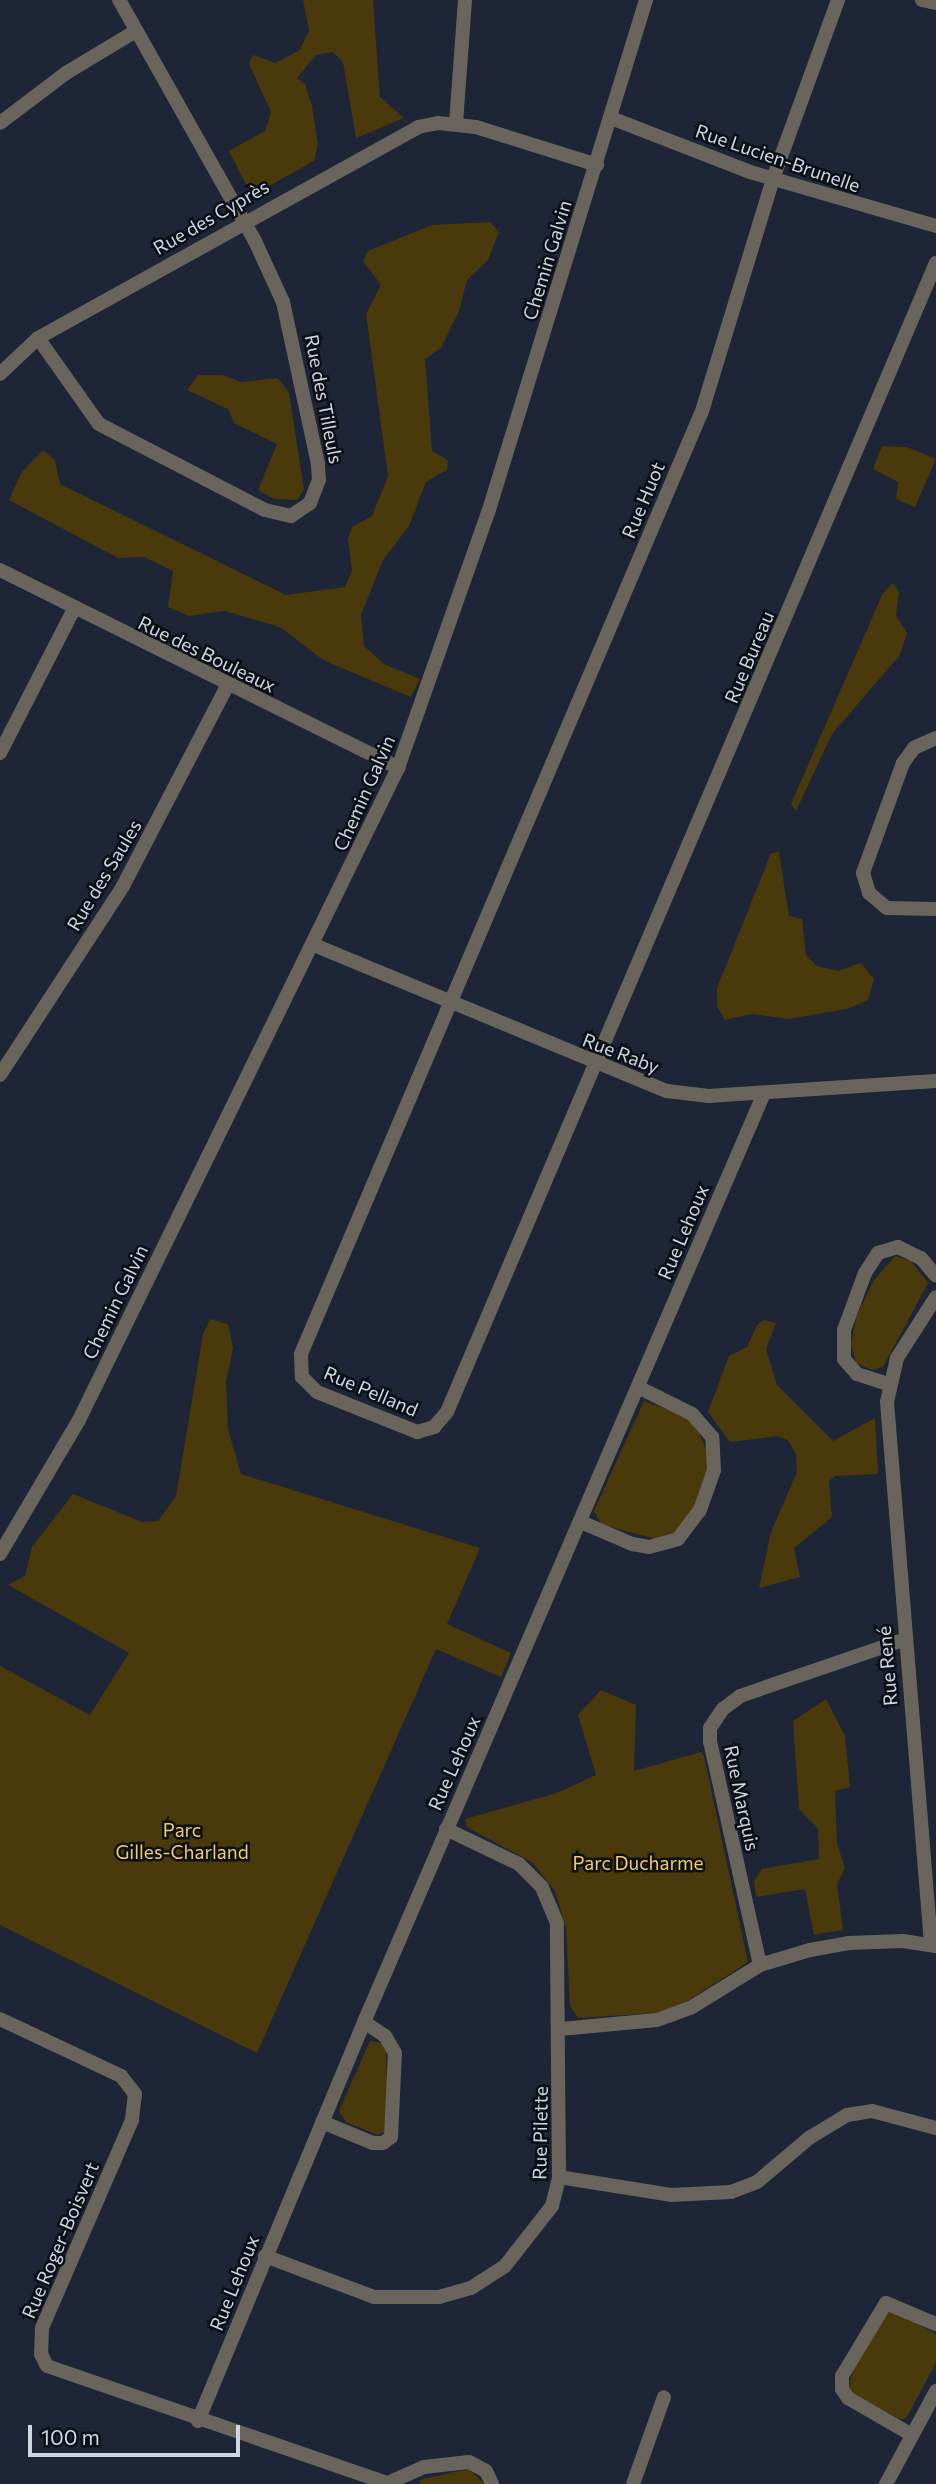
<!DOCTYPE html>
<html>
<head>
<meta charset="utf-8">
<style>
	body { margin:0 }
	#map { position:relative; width:936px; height:2484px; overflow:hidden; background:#1d2537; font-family:Commissioner,sans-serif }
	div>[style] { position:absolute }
	.green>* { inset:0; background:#4a390a }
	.minor>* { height:14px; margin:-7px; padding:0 7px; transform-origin:7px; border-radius:7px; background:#6a655c }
	.tertiary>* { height:14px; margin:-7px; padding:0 7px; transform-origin:7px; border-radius:7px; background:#6a655c }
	span { translate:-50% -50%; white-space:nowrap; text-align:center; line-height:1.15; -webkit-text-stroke:5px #0b0f16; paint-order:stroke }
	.street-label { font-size:19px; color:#cfd5e1 }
	.park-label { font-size:19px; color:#f4cb67 }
	.scale { position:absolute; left:28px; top:2425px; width:212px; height:32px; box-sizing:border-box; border:4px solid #cfd5e1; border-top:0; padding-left:9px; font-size:21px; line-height:24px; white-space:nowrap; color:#cfd5e1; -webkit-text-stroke:5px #0b0f16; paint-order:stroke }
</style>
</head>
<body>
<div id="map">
	<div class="green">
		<i style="clip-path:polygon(303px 0,373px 0,380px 97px,404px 118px,356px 138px,343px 62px,333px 52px,316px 55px,297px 78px,305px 84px,312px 106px,318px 144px,314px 161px,258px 192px,248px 189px,229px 151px,265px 131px,271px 112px,249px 64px,253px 55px,275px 63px,300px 50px,309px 30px)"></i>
		<i style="clip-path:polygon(490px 222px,499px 232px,488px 260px,467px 280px,459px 311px,441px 348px,425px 359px,432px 451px,448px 460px,447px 470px,426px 482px,409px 526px,383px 560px,361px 615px,364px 646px,384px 664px,420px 679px,411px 697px,323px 660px,280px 627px,225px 611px,189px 616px,168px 607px,173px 571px,144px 557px,118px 558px,9px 500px,21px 473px,43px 450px,55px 460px,60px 484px,286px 595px,345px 587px,352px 571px,348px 539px,352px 527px,372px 516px,388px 476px,366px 314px,381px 285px,363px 261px,368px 251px,432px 225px)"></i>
		<i style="clip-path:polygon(198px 375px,223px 375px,241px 382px,278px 378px,289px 393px,304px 489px,297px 500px,274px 499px,258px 490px,277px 444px,234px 423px,228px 409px,187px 390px)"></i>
		<i style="clip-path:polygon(882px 446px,907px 447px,936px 459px,915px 507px,896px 499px,898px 482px,873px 469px)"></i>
		<i style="clip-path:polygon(893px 583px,899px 592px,896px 616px,907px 633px,900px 655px,832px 734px,796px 811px,791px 804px,883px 593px)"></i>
		<i style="clip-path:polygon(779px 852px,789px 916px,802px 919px,806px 955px,817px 966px,838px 971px,861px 963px,874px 979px,868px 1000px,847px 1009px,789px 1019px,752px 1014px,725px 1020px,717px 1006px,717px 988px,771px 853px)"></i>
		<i style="clip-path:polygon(895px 1256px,911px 1261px,928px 1283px,883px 1367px,872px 1370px,856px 1363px,851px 1343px,857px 1315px,874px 1280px)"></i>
		<i style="clip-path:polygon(210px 1319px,228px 1324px,233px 1348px,226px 1382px,228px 1429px,241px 1474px,480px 1548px,447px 1624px,511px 1653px,501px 1677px,436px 1649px,257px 2053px,0 1925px,0 1666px,90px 1715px,129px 1653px,8px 1585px,25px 1576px,32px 1547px,73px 1494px,142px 1522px,158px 1521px,176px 1496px,203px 1334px)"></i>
		<i style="clip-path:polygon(764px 1320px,776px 1323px,766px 1349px,777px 1385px,833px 1441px,875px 1418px,878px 1474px,835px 1476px,829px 1481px,832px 1517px,794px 1548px,800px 1577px,759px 1588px,771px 1532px,797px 1472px,796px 1454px,788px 1440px,778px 1436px,730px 1442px,708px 1412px,729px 1356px,747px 1347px,757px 1325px)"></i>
		<i style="clip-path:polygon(644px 1401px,682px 1415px,696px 1426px,710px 1458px,698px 1502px,675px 1534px,660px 1540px,602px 1525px,594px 1511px)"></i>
		<i style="clip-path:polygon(601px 1690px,636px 1705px,634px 1771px,701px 1752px,704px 1756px,748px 1962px,681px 2005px,657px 2013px,578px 2018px,570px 2006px,566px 1928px,555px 1891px,533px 1863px,467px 1827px,465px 1819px,557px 1793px,596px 1775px,578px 1715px)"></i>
		<i style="clip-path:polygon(826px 1699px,845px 1736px,850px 1787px,835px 1791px,837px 1843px,845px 1868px,837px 1884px,843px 1930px,814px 1935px,805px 1889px,756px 1897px,754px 1881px,762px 1869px,819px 1859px,818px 1829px,799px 1809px,793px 1721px)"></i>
		<i style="clip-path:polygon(370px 2041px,383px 2043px,386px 2050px,388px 2117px,384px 2132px,378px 2135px,346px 2122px,339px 2111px)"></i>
		<i style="clip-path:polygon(893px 2310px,936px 2334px,936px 2363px,907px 2417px,901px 2420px,855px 2395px,849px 2387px,853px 2370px,886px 2314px)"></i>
		<i style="clip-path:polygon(469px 2469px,484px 2484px,421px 2484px,419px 2480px)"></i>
	</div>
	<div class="minor">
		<i style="left:838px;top:0;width:190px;rotate:110deg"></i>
		<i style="left:773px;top:179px;width:243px;rotate:107deg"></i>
		<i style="left:702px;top:411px;width:1025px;rotate:113.04deg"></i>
		<i style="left:301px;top:1354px;width:23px;rotate:88deg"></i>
		<i style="left:302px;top:1377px;width:21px;rotate:45deg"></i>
		<i style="left:317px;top:1392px;width:108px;rotate:21.8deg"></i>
		<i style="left:417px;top:1432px;width:18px;rotate:-16deg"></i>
		<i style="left:434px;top:1427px;width:20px;rotate:-49deg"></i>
		<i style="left:447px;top:1412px;width:1249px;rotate:-66.95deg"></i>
		<i style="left:922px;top:0;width:14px;rotate:12deg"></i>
		<i style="left:611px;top:118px;width:149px;rotate:21.2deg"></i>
		<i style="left:750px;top:172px;width:194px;rotate:16.2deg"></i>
		<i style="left:0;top:123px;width:83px;rotate:-37.1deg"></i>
		<i style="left:66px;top:73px;width:82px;rotate:-31deg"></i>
		<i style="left:456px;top:123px;width:123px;rotate:-85.8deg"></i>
		<i style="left:38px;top:338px;width:105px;rotate:54.7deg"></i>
		<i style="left:99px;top:424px;width:187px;rotate:27.4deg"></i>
		<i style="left:265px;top:510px;width:27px;rotate:13deg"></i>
		<i style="left:291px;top:516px;width:23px;rotate:-34deg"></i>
		<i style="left:310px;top:503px;width:25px;rotate:-69deg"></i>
		<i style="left:319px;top:480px;width:16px;rotate:-94deg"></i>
		<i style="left:318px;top:464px;width:166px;rotate:-102.2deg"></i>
		<i style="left:283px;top:302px;width:67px;rotate:-114.7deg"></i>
		<i style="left:255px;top:241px;width:277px;rotate:-119.4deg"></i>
		<i style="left:0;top:374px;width:52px;rotate:-43.5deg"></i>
		<i style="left:38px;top:338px;width:435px;rotate:-29deg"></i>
		<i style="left:418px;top:127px;width:20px;rotate:-11deg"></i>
		<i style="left:438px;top:123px;width:38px;rotate:6deg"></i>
		<i style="left:476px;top:127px;width:127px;rotate:17.4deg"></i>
		<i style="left:0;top:570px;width:445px;rotate:26.4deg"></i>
		<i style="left:936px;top:738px;width:24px;rotate:156deg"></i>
		<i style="left:914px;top:748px;width:19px;rotate:126deg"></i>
		<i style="left:903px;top:763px;width:117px;rotate:110deg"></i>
		<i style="left:863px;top:873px;width:21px;rotate:73deg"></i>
		<i style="left:869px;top:893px;width:23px;rotate:40deg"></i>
		<i style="left:887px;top:908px;width:49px;rotate:1.2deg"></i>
		<i style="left:0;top:753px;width:162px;rotate:-62.8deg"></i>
		<i style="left:314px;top:945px;width:382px;rotate:22.5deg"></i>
		<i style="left:667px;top:1091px;width:42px;rotate:6.8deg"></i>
		<i style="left:709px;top:1096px;width:227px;rotate:-3.8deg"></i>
		<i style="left:0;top:1075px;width:225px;rotate:-56.9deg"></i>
		<i style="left:123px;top:886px;width:225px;rotate:-62.5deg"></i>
		<i style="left:888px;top:1384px;width:33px;rotate:-162deg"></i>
		<i style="left:857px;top:1374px;width:20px;rotate:-131deg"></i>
		<i style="left:844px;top:1359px;width:29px;rotate:-90deg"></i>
		<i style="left:844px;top:1330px;width:61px;rotate:-69.8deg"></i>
		<i style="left:865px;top:1273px;width:24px;rotate:-57deg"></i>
		<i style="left:878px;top:1253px;width:21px;rotate:-17deg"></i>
		<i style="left:898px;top:1247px;width:25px;rotate:26deg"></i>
		<i style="left:921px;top:1258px;width:23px;rotate:50deg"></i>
		<i style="left:581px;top:1522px;width:56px;rotate:23.3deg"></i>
		<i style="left:632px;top:1544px;width:17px;rotate:10deg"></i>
		<i style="left:649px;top:1547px;width:30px;rotate:-15deg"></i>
		<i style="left:678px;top:1539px;width:36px;rotate:-53deg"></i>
		<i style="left:700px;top:1510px;width:42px;rotate:-70.7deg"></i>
		<i style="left:714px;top:1470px;width:33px;rotate:-93deg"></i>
		<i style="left:712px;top:1437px;width:30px;rotate:-131deg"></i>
		<i style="left:692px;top:1414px;width:60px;rotate:-153.4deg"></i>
		<i style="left:931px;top:1944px;width:544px;rotate:-94.64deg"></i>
		<i style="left:887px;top:1402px;width:45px;rotate:-77.2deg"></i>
		<i style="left:897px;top:1358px;width:72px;rotate:-57.4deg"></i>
		<i style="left:760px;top:1965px;width:229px;rotate:-102.6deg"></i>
		<i style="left:710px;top:1742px;width:14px;rotate:-90deg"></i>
		<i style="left:710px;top:1728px;width:23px;rotate:-56deg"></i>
		<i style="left:723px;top:1709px;width:21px;rotate:-37deg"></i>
		<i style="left:740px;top:1696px;width:173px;rotate:-18.9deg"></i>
		<i style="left:0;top:2019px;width:134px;rotate:25.2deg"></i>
		<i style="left:121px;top:2076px;width:23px;rotate:52deg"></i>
		<i style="left:135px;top:2094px;width:26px;rotate:97deg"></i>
		<i style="left:132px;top:2120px;width:227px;rotate:113.4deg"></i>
		<i style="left:42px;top:2328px;width:26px;rotate:92deg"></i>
		<i style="left:41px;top:2354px;width:13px;rotate:63deg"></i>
		<i style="left:47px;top:2366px;width:363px;rotate:19deg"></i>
		<i style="left:561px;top:2029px;width:96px;rotate:-5.4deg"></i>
		<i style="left:657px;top:2020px;width:37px;rotate:-20deg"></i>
		<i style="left:692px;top:2007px;width:80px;rotate:-31.7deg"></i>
		<i style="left:760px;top:1965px;width:52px;rotate:-16.7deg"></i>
		<i style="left:810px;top:1950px;width:39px;rotate:-10deg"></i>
		<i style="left:848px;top:1943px;width:55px;rotate:-2.1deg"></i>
		<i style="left:903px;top:1941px;width:33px;rotate:9deg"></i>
		<i style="left:322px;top:2122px;width:55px;rotate:22.4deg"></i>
		<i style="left:373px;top:2143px;width:10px"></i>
		<i style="left:383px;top:2143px;width:10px;rotate:-37deg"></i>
		<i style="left:391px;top:2137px;width:84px;rotate:-87.3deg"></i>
		<i style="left:395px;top:2053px;width:20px;rotate:-120deg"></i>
		<i style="left:385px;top:2036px;width:25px;rotate:-146deg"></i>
		<i style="left:559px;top:2177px;width:113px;rotate:9.1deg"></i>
		<i style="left:671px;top:2195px;width:60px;rotate:-2.9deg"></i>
		<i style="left:731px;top:2192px;width:28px;rotate:-21deg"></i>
		<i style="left:757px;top:2182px;width:68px;rotate:-40.2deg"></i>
		<i style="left:809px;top:2138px;width:44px;rotate:-31.2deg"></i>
		<i style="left:847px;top:2115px;width:25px;rotate:-9deg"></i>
		<i style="left:872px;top:2111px;width:66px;rotate:14.9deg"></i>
		<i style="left:265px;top:2256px;width:116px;rotate:20.6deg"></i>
		<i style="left:374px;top:2297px;width:65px"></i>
		<i style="left:439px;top:2297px;width:33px;rotate:-16deg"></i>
		<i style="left:471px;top:2288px;width:40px;rotate:-32.9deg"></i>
		<i style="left:505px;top:2266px;width:76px;rotate:-51.9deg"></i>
		<i style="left:552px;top:2206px;width:30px;rotate:-76deg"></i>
		<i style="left:559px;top:2177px;width:254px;rotate:-90.5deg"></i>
		<i style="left:557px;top:1923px;width:39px;rotate:-113deg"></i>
		<i style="left:542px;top:1887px;width:33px;rotate:-135deg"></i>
		<i style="left:519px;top:1864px;width:81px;rotate:-154.4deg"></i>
		<i style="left:198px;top:2421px;width:432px;rotate:-67.4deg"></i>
		<i style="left:364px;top:2022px;width:1011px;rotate:-66.7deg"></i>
		<i style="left:912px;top:2435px;width:74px;rotate:-150deg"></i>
		<i style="left:848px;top:2398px;width:11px;rotate:-124deg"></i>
		<i style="left:842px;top:2389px;width:13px;rotate:-90deg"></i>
		<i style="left:842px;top:2376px;width:85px;rotate:-58.9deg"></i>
		<i style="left:886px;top:2303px;width:54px;rotate:22.8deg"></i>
		<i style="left:388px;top:2483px;width:39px;rotate:-24deg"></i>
		<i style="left:424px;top:2467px;width:45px;rotate:-6.3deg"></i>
		<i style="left:469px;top:2462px;width:19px;rotate:28deg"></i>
		<i style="left:486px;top:2471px;width:14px;rotate:65deg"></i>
		<i style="left:633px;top:2484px;width:92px;rotate:-70.4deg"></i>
		<i style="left:886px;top:2484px;width:106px;rotate:-61.7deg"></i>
	</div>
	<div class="tertiary">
		<i style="left:0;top:1554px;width:156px;rotate:-59.5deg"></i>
		<i style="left:79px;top:1420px;width:726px;rotate:-63.93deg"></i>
		<i style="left:398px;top:768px;width:270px;rotate:-70.6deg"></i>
		<i style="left:488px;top:513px;width:537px;rotate:-72.88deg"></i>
	</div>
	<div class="street-label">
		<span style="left:778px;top:158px;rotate:19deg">Rue Lucien-Brunelle</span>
		<span style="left:211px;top:217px;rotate:-30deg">Rue des Cyprès</span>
		<span style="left:547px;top:260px;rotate:-73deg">Chemin Galvin</span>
		<span style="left:324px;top:399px;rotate:79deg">Rue des Tilleuls</span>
		<span style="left:643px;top:500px;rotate:-67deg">Rue Huot</span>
		<span style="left:207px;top:654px;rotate:26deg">Rue des Bouleaux</span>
		<span style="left:749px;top:657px;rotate:-67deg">Rue Bureau</span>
		<span style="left:364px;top:793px;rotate:-66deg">Chemin Galvin</span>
		<span style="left:104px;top:875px;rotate:-59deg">Rue des Saules</span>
		<span style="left:621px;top:1053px;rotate:21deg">Rue Raby</span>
		<span style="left:683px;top:1232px;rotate:-67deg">Rue Lehoux</span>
		<span style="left:115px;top:1302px;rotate:-64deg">Chemin Galvin</span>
		<span style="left:371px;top:1391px;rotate:23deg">Rue Pelland</span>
		<span style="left:887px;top:1666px;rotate:-95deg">Rue René</span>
		<span style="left:454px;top:1763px;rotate:-66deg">Rue Lehoux</span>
		<span style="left:742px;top:1798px;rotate:78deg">Rue Marquis</span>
		<span style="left:540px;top:2133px;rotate:-89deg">Rue Pilette</span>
		<span style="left:60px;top:2240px;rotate:-67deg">Rue Roger-Boisvert</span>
		<span style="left:234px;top:2283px;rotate:-68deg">Rue Lehoux</span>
	</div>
	<div class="park-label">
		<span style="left:182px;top:1841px">Parc<br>Gilles-Charland</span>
		<span style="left:638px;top:1863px">Parc Ducharme</span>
	</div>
	<div class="scale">100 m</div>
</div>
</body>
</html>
